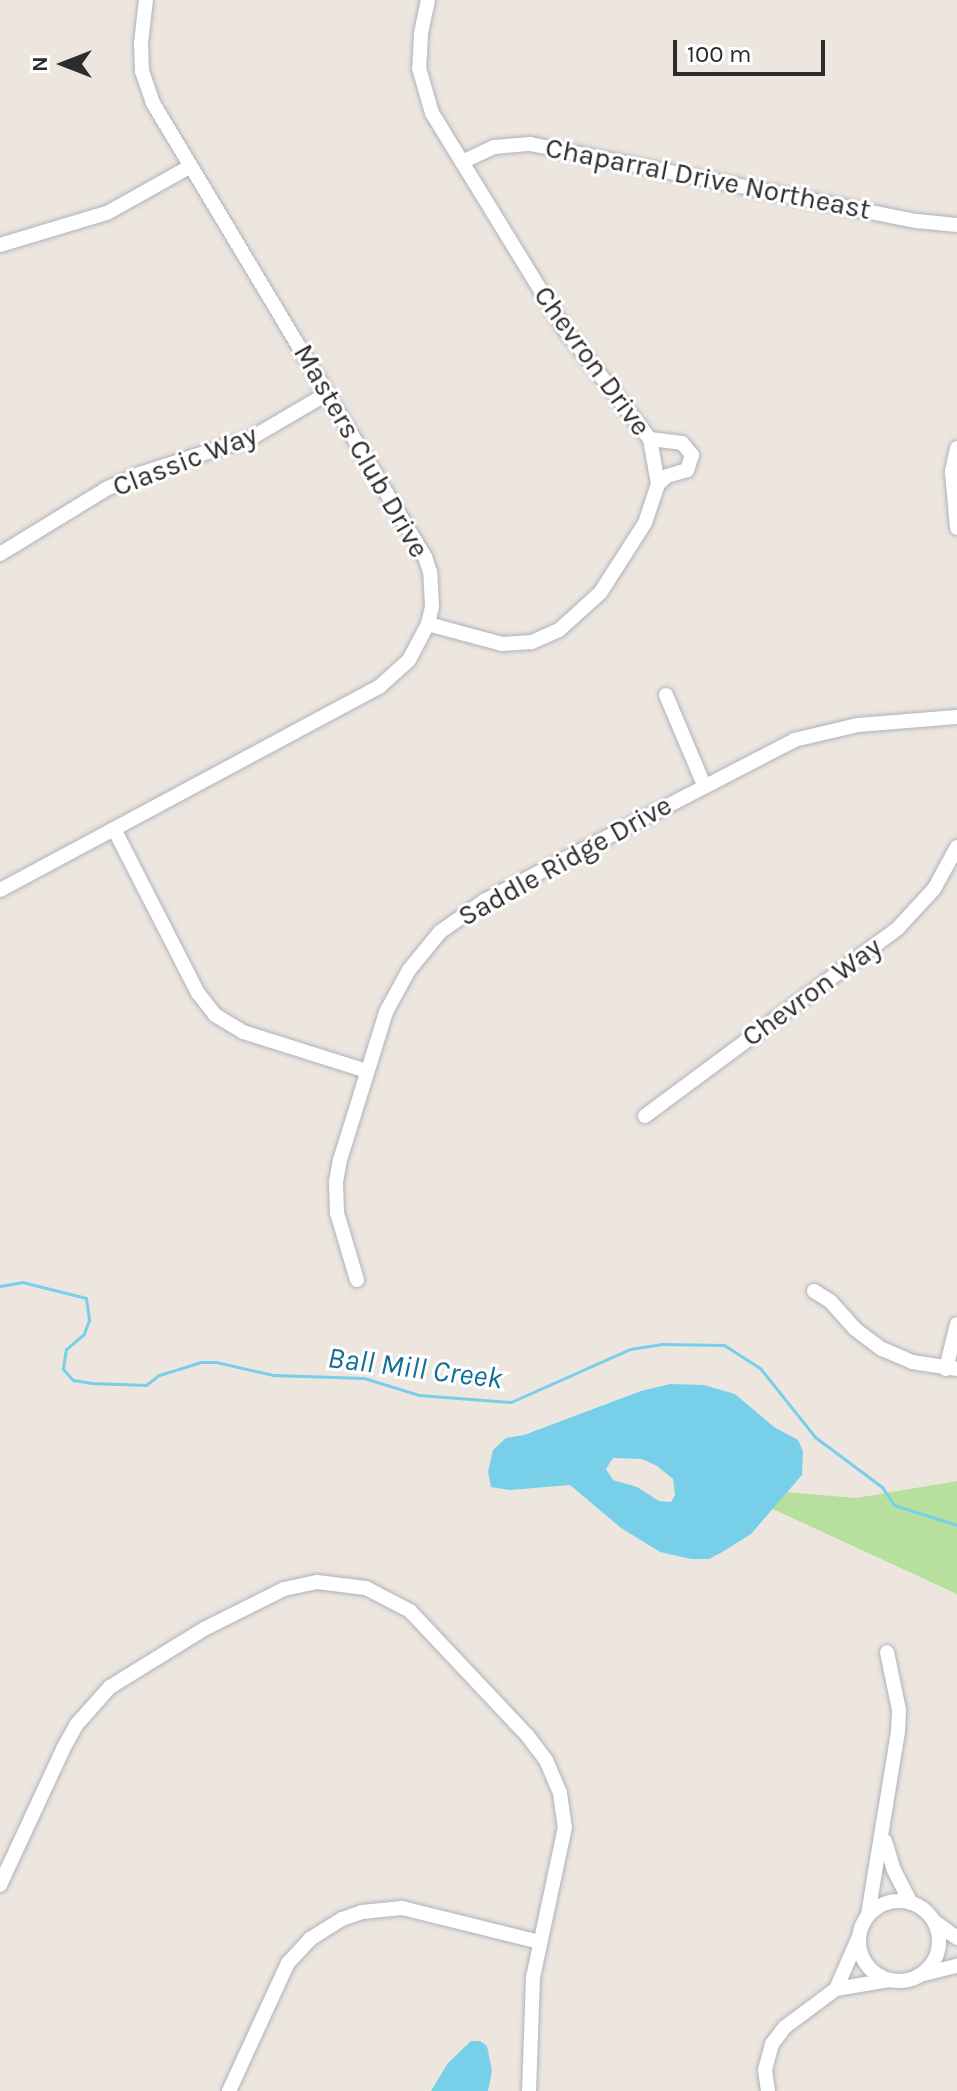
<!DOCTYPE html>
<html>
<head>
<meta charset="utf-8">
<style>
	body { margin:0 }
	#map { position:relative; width:957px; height:2091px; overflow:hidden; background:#ede6df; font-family:Karla,sans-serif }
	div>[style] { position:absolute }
	.green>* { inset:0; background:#b7e09e }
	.water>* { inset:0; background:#78cfe9 }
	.stream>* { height:3px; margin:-1.5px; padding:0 1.5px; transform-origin:1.5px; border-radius:1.5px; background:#78cfe9 }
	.roads { filter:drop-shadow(0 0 2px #afb2bc) drop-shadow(0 0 2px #afb2bc) }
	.minor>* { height:14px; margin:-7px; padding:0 7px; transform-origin:7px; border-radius:7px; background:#fff }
	.minor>.ring { margin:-7px; padding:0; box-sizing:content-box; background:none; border:14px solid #fff; border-radius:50% }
	span { translate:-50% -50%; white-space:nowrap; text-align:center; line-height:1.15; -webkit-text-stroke:6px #fff; paint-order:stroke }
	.street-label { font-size:28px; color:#2c2c2c }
	.water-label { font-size:30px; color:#146f98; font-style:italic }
	.north { position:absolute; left:24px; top:24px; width:80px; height:80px; -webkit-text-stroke:6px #fff; paint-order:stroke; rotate:270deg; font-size:22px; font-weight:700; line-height:32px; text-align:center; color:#2c2c2c }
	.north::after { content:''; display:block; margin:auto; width:28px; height:36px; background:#2c2c2c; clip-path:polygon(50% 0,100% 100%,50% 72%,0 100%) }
	.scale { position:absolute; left:673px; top:40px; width:152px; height:36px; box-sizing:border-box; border:4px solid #2c2c2c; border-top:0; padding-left:10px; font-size:24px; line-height:28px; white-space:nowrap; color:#2c2c2c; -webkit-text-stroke:6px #fff; paint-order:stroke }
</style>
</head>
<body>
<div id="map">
	<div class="green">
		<i style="clip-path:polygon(957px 1481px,957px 1594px,725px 1487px,856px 1498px)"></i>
	</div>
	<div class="water">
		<i style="clip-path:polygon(evenodd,670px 1384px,704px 1385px,735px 1394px,774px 1427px,798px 1440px,803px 1451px,802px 1475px,751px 1534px,724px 1551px,709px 1559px,691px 1559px,660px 1552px,621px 1528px,570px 1485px,510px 1490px,491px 1487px,488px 1472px,493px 1450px,506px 1438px,524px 1435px,641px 1391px,670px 1384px,613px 1458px,642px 1459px,657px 1466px,673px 1479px,675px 1495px,671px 1502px,659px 1501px,637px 1487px,613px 1480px,606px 1469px,613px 1458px)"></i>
		<i style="clip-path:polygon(471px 2041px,480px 2041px,487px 2046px,492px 2071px,488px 2091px,431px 2091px,448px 2063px)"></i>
	</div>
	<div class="stream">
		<i style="left:0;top:1286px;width:22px;rotate:-10deg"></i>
		<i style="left:22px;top:1282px;width:66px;rotate:14deg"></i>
		<i style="left:86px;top:1298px;width:22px;rotate:82deg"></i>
		<i style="left:89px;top:1320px;width:15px;rotate:110deg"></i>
		<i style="left:84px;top:1334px;width:23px;rotate:140deg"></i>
		<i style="left:66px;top:1349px;width:20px;rotate:99deg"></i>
		<i style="left:63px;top:1369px;width:15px;rotate:48deg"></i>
		<i style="left:73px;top:1380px;width:18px;rotate:9deg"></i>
		<i style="left:91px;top:1383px;width:55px;rotate:2.1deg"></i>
		<i style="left:146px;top:1385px;width:16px;rotate:-38deg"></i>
		<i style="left:159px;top:1375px;width:21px;rotate:-17deg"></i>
		<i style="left:179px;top:1369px;width:22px;rotate:-18deg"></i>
		<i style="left:200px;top:1362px;width:16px"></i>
		<i style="left:216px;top:1362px;width:58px;rotate:12.8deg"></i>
		<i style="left:273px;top:1375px;width:91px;rotate:1.9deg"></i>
		<i style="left:364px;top:1378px;width:58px;rotate:17.2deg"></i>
		<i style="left:419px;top:1395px;width:92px;rotate:4.4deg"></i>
		<i style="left:511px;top:1402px;width:130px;rotate:-24deg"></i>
		<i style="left:630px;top:1349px;width:31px;rotate:-9deg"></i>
		<i style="left:661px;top:1344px;width:63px;rotate:0.9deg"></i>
		<i style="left:724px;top:1345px;width:43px;rotate:32.6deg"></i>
		<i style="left:760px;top:1368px;width:88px;rotate:51.4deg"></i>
		<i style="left:815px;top:1437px;width:84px;rotate:36.7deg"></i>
		<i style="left:882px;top:1487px;width:22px;rotate:56deg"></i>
		<i style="left:894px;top:1505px;width:66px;rotate:17.6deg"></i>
	</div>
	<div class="roads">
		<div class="minor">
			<i style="left:428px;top:0;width:35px;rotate:102deg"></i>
			<i style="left:421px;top:34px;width:34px;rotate:93deg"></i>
			<i style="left:419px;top:68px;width:47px;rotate:73.9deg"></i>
			<i style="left:432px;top:113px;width:255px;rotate:58.5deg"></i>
			<i style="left:565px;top:330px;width:138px;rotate:52.1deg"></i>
			<i style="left:650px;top:439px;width:46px;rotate:79.9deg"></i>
			<i style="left:658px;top:484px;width:41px;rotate:108.4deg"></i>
			<i style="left:645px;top:523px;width:83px;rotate:122.7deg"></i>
			<i style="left:600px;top:593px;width:55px;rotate:137.9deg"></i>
			<i style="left:559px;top:630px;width:30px;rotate:156deg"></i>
			<i style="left:532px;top:642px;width:30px;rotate:176deg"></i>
			<i style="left:502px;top:644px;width:77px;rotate:-164.9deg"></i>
			<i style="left:462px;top:162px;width:35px;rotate:-25deg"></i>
			<i style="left:494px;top:147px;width:36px;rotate:-5deg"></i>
			<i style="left:530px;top:144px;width:395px;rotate:11.3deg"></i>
			<i style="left:917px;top:221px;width:40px;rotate:5.7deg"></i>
			<i style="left:0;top:245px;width:112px;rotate:-16.7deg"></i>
			<i style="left:107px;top:213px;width:96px;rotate:-29.2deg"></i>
			<i style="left:650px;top:439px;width:32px;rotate:7deg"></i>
			<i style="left:682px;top:443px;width:16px;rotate:50deg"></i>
			<i style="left:692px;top:455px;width:16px;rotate:108deg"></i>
			<i style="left:687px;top:470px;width:21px;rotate:163deg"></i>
			<i style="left:667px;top:476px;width:12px;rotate:138deg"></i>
			<i style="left:957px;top:448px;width:25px;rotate:102deg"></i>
			<i style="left:952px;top:472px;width:56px;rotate:84.9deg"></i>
			<i style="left:0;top:554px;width:124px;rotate:-31.5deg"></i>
			<i style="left:106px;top:489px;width:37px;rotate:-24deg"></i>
			<i style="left:140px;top:474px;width:119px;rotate:-18.1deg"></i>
			<i style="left:253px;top:437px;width:87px;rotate:-30.4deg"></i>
			<i style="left:666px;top:695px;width:98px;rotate:67.1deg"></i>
			<i style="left:114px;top:829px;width:184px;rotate:62.9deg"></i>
			<i style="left:198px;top:993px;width:28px;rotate:52deg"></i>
			<i style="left:215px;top:1015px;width:33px;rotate:31deg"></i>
			<i style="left:243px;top:1032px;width:130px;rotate:17.5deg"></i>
			<i style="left:0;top:890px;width:430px;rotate:-28.2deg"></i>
			<i style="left:379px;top:687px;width:40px;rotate:-42deg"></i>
			<i style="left:409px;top:660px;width:41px;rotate:-62.2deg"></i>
			<i style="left:428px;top:624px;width:18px;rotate:-77deg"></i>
			<i style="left:432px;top:606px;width:34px;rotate:-93deg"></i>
			<i style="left:430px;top:572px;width:16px;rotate:-108deg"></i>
			<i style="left:425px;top:557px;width:529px;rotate:-120.93deg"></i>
			<i style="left:153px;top:103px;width:34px;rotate:-109deg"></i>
			<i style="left:142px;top:71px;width:28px;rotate:-92deg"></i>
			<i style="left:141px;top:43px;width:43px;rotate:-83.4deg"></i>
			<i style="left:645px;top:1116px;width:315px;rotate:-36.6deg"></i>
			<i style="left:898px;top:928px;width:53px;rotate:-47.3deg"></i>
			<i style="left:934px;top:889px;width:48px;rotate:-61.3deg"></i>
			<i style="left:357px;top:1280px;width:70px;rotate:-106.6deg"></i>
			<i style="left:337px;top:1213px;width:31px;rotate:-92deg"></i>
			<i style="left:336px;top:1182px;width:22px;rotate:-80deg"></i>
			<i style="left:340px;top:1160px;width:155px;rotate:-72.7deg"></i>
			<i style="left:386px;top:1012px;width:48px;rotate:-61.3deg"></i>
			<i style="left:409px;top:970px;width:49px;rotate:-50.8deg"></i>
			<i style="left:440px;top:932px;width:54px;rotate:-35.2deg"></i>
			<i style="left:484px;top:901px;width:349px;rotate:-27.4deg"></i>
			<i style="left:794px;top:740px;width:66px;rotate:-13.2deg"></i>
			<i style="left:858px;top:725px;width:99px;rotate:-4.6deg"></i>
			<i style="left:814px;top:1291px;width:19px;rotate:32deg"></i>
			<i style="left:830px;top:1301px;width:38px;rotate:48deg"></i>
			<i style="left:855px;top:1329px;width:34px;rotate:37deg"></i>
			<i style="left:882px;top:1349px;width:33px;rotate:23deg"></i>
			<i style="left:912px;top:1362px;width:46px;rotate:8.8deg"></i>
			<i style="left:946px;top:1369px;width:46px;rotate:-76.3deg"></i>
			<i style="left:885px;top:1841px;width:30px;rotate:73deg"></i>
			<i style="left:894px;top:1870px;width:37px;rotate:63deg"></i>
			<i style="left:0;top:1885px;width:150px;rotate:-65.1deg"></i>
			<i style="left:63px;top:1749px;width:29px;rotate:-61deg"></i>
			<i style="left:77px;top:1724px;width:50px;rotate:-48.3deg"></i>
			<i style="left:110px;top:1687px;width:110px;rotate:-31.7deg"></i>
			<i style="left:204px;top:1629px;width:89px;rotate:-26.6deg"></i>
			<i style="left:284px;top:1589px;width:34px;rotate:-12deg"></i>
			<i style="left:317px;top:1582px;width:49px;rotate:7deg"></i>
			<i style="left:366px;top:1588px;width:50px;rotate:27.6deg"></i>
			<i style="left:410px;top:1611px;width:170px;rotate:46.7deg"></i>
			<i style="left:527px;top:1735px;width:31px;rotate:53deg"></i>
			<i style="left:546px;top:1760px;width:36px;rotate:67deg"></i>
			<i style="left:560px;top:1793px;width:34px;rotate:82deg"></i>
			<i style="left:565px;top:1827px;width:153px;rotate:102deg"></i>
			<i style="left:533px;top:1977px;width:114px;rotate:92deg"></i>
			<i class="ring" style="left:859px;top:1901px;width:66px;height:66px"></i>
			<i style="left:868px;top:1915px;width:186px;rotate:-80.7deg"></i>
			<i style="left:898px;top:1731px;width:21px;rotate:-87deg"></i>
			<i style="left:899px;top:1710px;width:59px;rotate:-101.7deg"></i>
			<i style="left:935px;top:1922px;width:27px;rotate:36deg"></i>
			<i style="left:924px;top:1974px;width:34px;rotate:-14deg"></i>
			<i style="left:836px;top:1989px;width:55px;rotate:-66.3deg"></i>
			<i style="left:229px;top:2091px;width:141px;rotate:-65.3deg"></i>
			<i style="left:288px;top:1963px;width:33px;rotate:-47deg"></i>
			<i style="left:310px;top:1939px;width:38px;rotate:-32deg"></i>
			<i style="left:342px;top:1919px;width:21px;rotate:-19deg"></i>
			<i style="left:362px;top:1912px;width:40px;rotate:-5.7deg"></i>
			<i style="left:402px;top:1908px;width:141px;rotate:13.9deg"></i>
			<i style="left:768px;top:2091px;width:21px;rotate:-98deg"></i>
			<i style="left:765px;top:2070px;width:27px;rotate:-75deg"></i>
			<i style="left:772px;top:2044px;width:21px;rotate:-53deg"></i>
			<i style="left:785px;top:2027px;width:64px;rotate:-36.7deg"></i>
			<i style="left:836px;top:1989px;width:54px;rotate:-9.6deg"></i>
		</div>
	</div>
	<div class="street-label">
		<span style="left:708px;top:179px;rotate:11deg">Chaparral Drive Northeast</span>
		<span style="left:592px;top:361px;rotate:54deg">Chevron Drive</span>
		<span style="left:361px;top:451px;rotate:60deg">Masters Club Drive</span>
		<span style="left:185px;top:461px;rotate:-21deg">Classic Way</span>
		<span style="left:565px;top:861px;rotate:-29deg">Saddle Ridge Drive</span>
		<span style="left:812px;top:992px;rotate:-36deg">Chevron Way</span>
	</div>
	<div class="water-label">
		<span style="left:415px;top:1368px;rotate:7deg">Ball Mill Creek</span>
	</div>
	<div class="north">N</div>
	<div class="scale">100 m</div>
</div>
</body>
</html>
